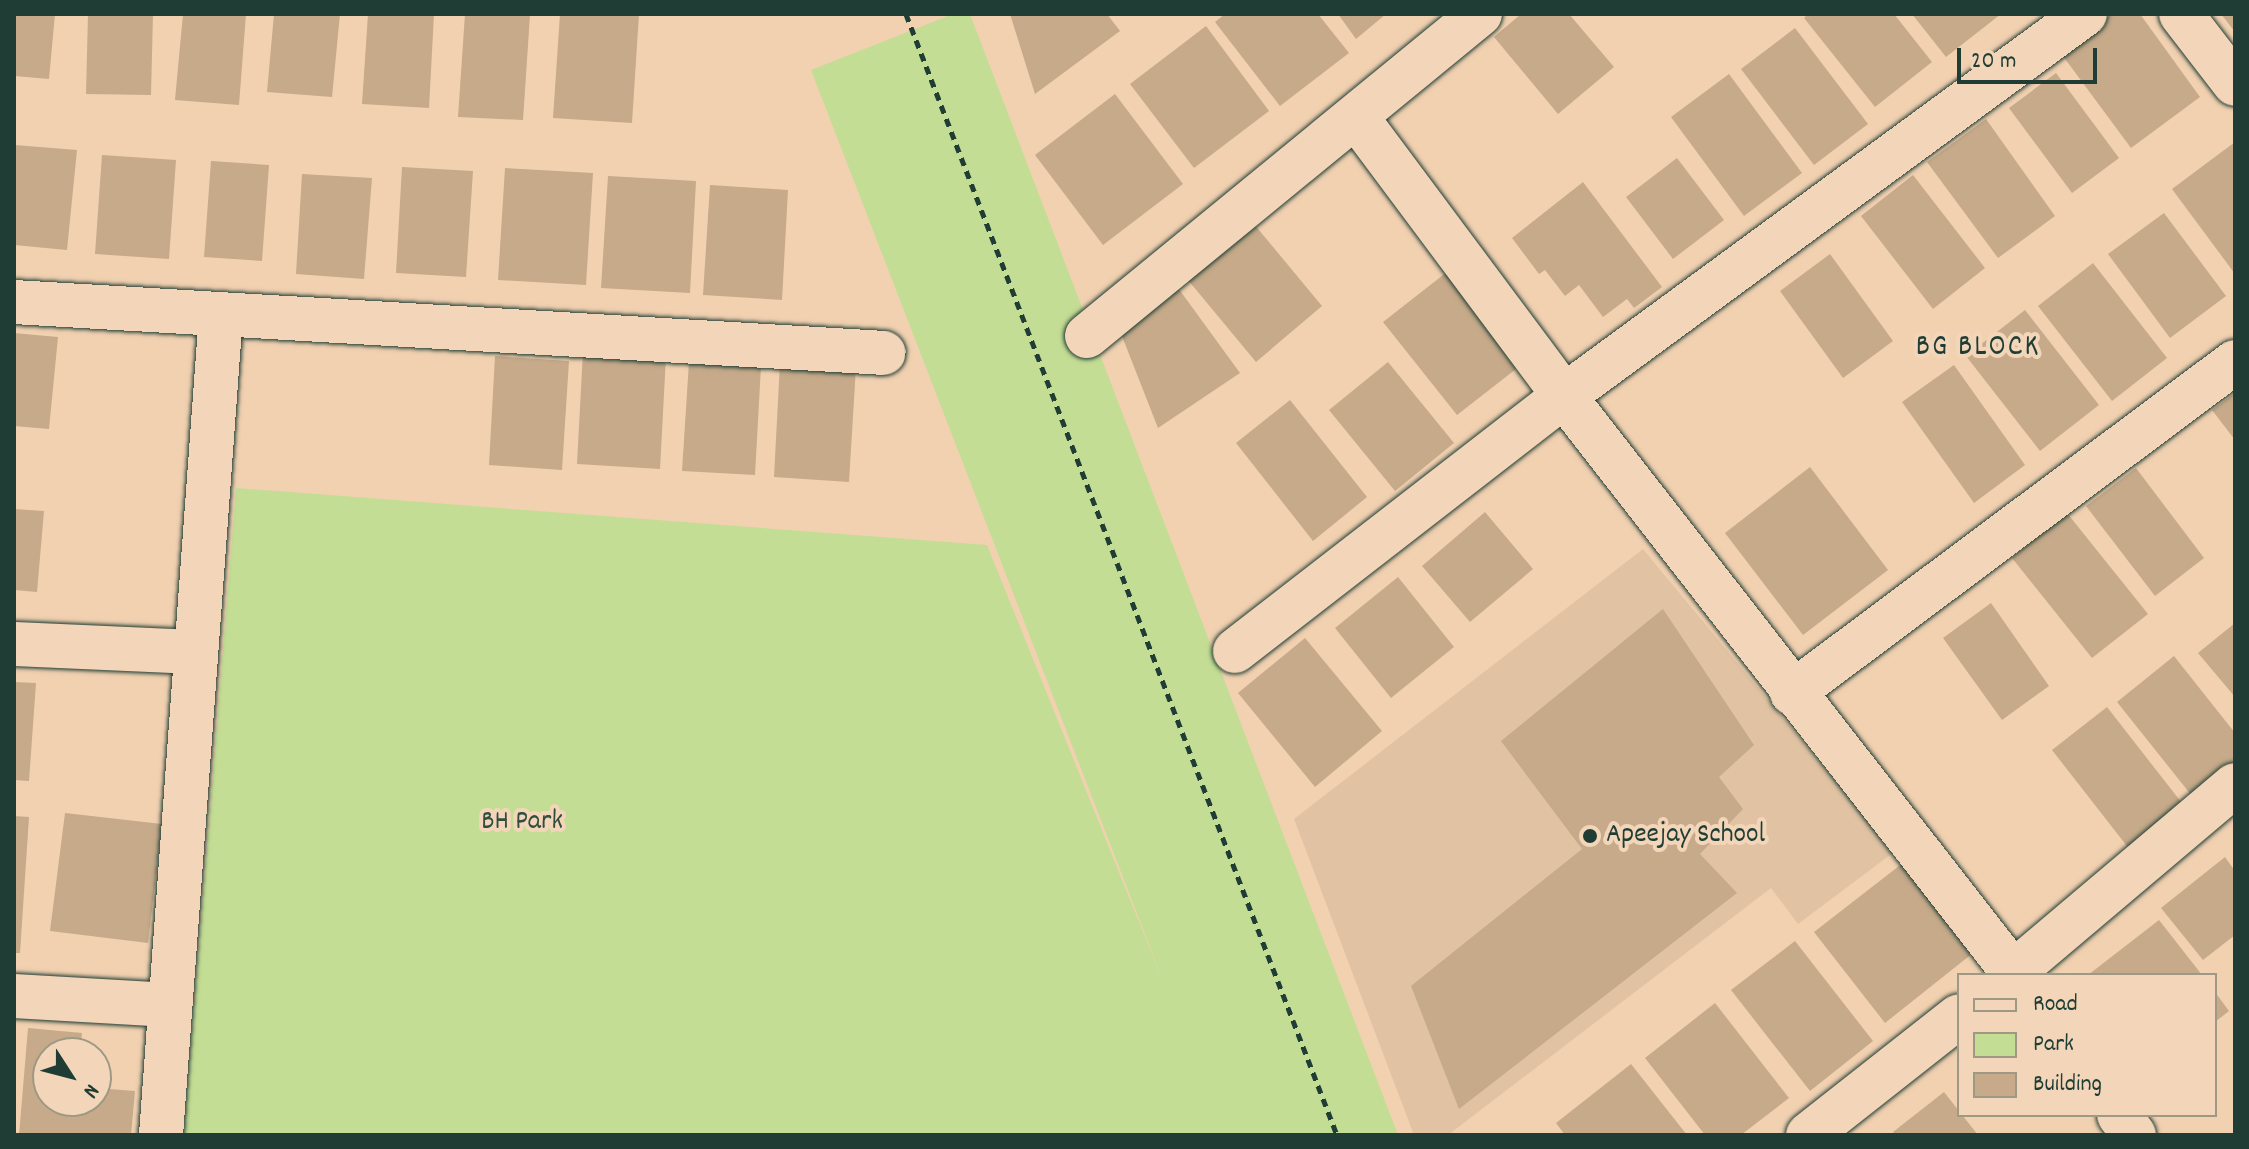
<!DOCTYPE html>
<html>
<head>
<meta charset="utf-8">
<style>
	body { margin:0 }
	#map { position:relative; width:2249px; height:1149px; overflow:hidden; background:#f2d1b1; font-family:Dekko,sans-serif }
	div>[style] { position:absolute }
	.built>* { inset:0; background:#e1c2a3 }
	.green>* { inset:0; background:#c4dd94 }
	.building>* { inset:0; background:#c6aa8a }
	.path>* { height:5px; margin-top:-2.5px; transform-origin:0; background:repeating-linear-gradient(90deg,#1f3d34 0 8px,transparent 0 14px) }
	.roads { filter:drop-shadow(0 0 2px #1f3d34) drop-shadow(0 0 2px #1f3d34) }
	.minor>* { height:44px; margin:-22px; padding:0 22px; transform-origin:22px; border-radius:22px; background:#f3d6b9 }
	.dots>* { width:22px; height:22px; translate:-50% -50%; box-sizing:border-box; border:4px solid #f3d6b9; border-radius:50% }
	span { translate:-50% -50%; white-space:nowrap; text-align:center; line-height:1.15; -webkit-text-stroke:8px #f3d6b9; paint-order:stroke }
	.park-label { font-size:28px; color:#304d3e }
	.poi-label { font-size:28px; color:#1f3d34 }
	.left { translate:0 -50%; text-align:left }
	.neighbourhood-label { font-size:30px; color:#1f3d34; letter-spacing:2px }
	.frame { position:absolute; inset:0; border:16px solid #1f3d34; pointer-events:none }
	.legend { position:absolute; left:1957px; top:973px; width:260px; height:144px; box-sizing:border-box; background:#f3d6b9; border:2px solid #9e9984; margin:0; padding:10px 14px; list-style:none; font-size:24px; color:#1f3d34 }
	.legend li { display:flex; align-items:center; gap:16px; height:40px }
	.legend b { width:40px; border:2px solid #9e9984 }
	.north { position:absolute; left:32px; top:1037px; width:80px; height:80px; box-sizing:border-box; background:#f3d6b9; border:2px solid #9e9984; border-radius:50%; rotate:126deg; font-size:22px; font-weight:700; line-height:32px; text-align:center; color:#1f3d34 }
	.north::after { content:''; display:block; margin:auto; width:28px; height:36px; background:#1f3d34; clip-path:polygon(50% 0,100% 100%,50% 72%,0 100%) }
	.scale { position:absolute; left:1957px; top:48px; width:140px; height:36px; box-sizing:border-box; border:4px solid #1f3d34; border-top:0; padding-left:10px; font-size:24px; line-height:28px; white-space:nowrap; color:#1f3d34; -webkit-text-stroke:6px #f3d6b9; paint-order:stroke }
</style>
</head>
<body>
<div id="map">
	<div class="built">
		<i style="clip-path:polygon(1643px 549px,1894px 852px,1798px 924px,1771px 888px,1448px 1135px,1414px 1135px,1294px 819px)"></i>
	</div>
	<div class="green">
		<i style="clip-path:polygon(953px 14px,970px 14px,1398px 1135px,184px 1135px,236px 488px,987px 545px,1165px 986px,811px 70px)"></i>
	</div>
	<div class="building">
		<i style="clip-path:polygon(14px 14px,55px 14px,49px 79px,14px 76px)"></i>
		<i style="clip-path:polygon(88px 14px,153px 14px,151px 95px,86px 94px)"></i>
		<i style="clip-path:polygon(183px 14px,246px 14px,239px 105px,175px 100px)"></i>
		<i style="clip-path:polygon(274px 14px,340px 14px,332px 97px,267px 92px)"></i>
		<i style="clip-path:polygon(368px 14px,434px 14px,429px 108px,362px 104px)"></i>
		<i style="clip-path:polygon(465px 14px,530px 15px,523px 120px,458px 117px)"></i>
		<i style="clip-path:polygon(560px 14px,639px 14px,632px 123px,553px 118px)"></i>
		<i style="clip-path:polygon(1010px 14px,1107px 14px,1120px 31px,1035px 94px)"></i>
		<i style="clip-path:polygon(1225px 14px,1318px 14px,1349px 53px,1280px 106px,1215px 22px)"></i>
		<i style="clip-path:polygon(1338px 14px,1386px 14px,1356px 39px)"></i>
		<i style="clip-path:polygon(1521px 14px,1569px 14px,1614px 67px,1558px 114px,1494px 37px)"></i>
		<i style="clip-path:polygon(1808px 14px,1894px 14px,1932px 62px,1875px 107px,1804px 18px)"></i>
		<i style="clip-path:polygon(1912px 14px,2001px 14px,1946px 57px)"></i>
		<i style="clip-path:polygon(2112px 14px,2140px 14px,2200px 97px,2131px 148px,2060px 52px)"></i>
		<i style="clip-path:polygon(2221px 14px,2235px 14px,2235px 32px)"></i>
		<i style="clip-path:polygon(1206px 26px,1269px 111px,1194px 168px,1130px 84px)"></i>
		<i style="clip-path:polygon(1795px 28px,1868px 124px,1814px 165px,1741px 69px)"></i>
		<i style="clip-path:polygon(2056px 73px,2119px 158px,2072px 193px,2009px 108px)"></i>
		<i style="clip-path:polygon(1729px 74px,1802px 173px,1744px 216px,1671px 117px)"></i>
		<i style="clip-path:polygon(1115px 94px,1183px 184px,1103px 245px,1035px 155px)"></i>
		<i style="clip-path:polygon(1986px 119px,2055px 216px,1998px 258px,1927px 162px)"></i>
		<i style="clip-path:polygon(2235px 142px,2235px 274px,2172px 189px)"></i>
		<i style="clip-path:polygon(15px 145px,77px 150px,67px 250px,14px 245px)"></i>
		<i style="clip-path:polygon(102px 155px,176px 160px,169px 259px,95px 254px)"></i>
		<i style="clip-path:polygon(1677px 158px,1724px 220px,1673px 259px,1626px 197px)"></i>
		<i style="clip-path:polygon(211px 161px,269px 165px,262px 261px,204px 257px)"></i>
		<i style="clip-path:polygon(402px 167px,473px 171px,466px 277px,396px 273px)"></i>
		<i style="clip-path:polygon(505px 168px,593px 173px,586px 285px,498px 280px)"></i>
		<i style="clip-path:polygon(302px 174px,372px 178px,364px 279px,296px 274px)"></i>
		<i style="clip-path:polygon(1913px 175px,1985px 268px,1933px 309px,1861px 216px)"></i>
		<i style="clip-path:polygon(608px 176px,696px 181px,690px 293px,601px 288px)"></i>
		<i style="clip-path:polygon(1583px 182px,1662px 287px,1634px 308px,1627px 299px,1603px 317px,1579px 285px,1565px 296px,1545px 270px,1539px 274px,1512px 238px)"></i>
		<i style="clip-path:polygon(710px 185px,788px 190px,782px 300px,703px 295px)"></i>
		<i style="clip-path:polygon(2164px 213px,2226px 296px,2170px 338px,2108px 254px)"></i>
		<i style="clip-path:polygon(1249px 218px,1322px 306px,1256px 362px,1183px 274px)"></i>
		<i style="clip-path:polygon(1830px 254px,1893px 341px,1843px 378px,1780px 291px)"></i>
		<i style="clip-path:polygon(2093px 263px,2167px 358px,2112px 401px,2038px 306px)"></i>
		<i style="clip-path:polygon(1452px 268px,1525px 362px,1457px 415px,1383px 322px)"></i>
		<i style="clip-path:polygon(1173px 281px,1240px 373px,1158px 428px,1118px 326px)"></i>
		<i style="clip-path:polygon(2025px 310px,2099px 405px,2040px 451px,1966px 356px)"></i>
		<i style="clip-path:polygon(14px 333px,58px 337px,49px 429px,14px 426px)"></i>
		<i style="clip-path:polygon(583px 351px,666px 356px,660px 469px,577px 464px)"></i>
		<i style="clip-path:polygon(495px 356px,569px 361px,562px 470px,489px 465px)"></i>
		<i style="clip-path:polygon(689px 362px,761px 366px,755px 475px,682px 471px)"></i>
		<i style="clip-path:polygon(1388px 362px,1454px 443px,1395px 491px,1329px 410px)"></i>
		<i style="clip-path:polygon(780px 363px,856px 367px,849px 482px,774px 477px)"></i>
		<i style="clip-path:polygon(1954px 365px,2025px 465px,1974px 503px,1902px 402px)"></i>
		<i style="clip-path:polygon(2235px 393px,2235px 440px,2212px 410px)"></i>
		<i style="clip-path:polygon(1290px 400px,1367px 497px,1313px 541px,1236px 443px)"></i>
		<i style="clip-path:polygon(1810px 467px,1888px 570px,1803px 635px,1725px 533px)"></i>
		<i style="clip-path:polygon(2136px 468px,2204px 558px,2155px 596px,2086px 506px)"></i>
		<i style="clip-path:polygon(14px 509px,44px 511px,37px 592px,14px 590px)"></i>
		<i style="clip-path:polygon(1485px 512px,1533px 569px,1470px 622px,1422px 566px)"></i>
		<i style="clip-path:polygon(2067px 513px,2148px 614px,2092px 658px,2012px 558px)"></i>
		<i style="clip-path:polygon(1398px 577px,1454px 647px,1391px 698px,1335px 628px)"></i>
		<i style="clip-path:polygon(1991px 603px,2049px 686px,2002px 720px,1943px 638px)"></i>
		<i style="clip-path:polygon(1663px 609px,1754px 745px,1719px 777px,1743px 809px,1700px 854px,1737px 893px,1459px 1109px,1411px 986px,1582px 849px,1501px 741px)"></i>
		<i style="clip-path:polygon(2235px 623px,2235px 697px,2198px 653px)"></i>
		<i style="clip-path:polygon(1305px 638px,1382px 731px,1315px 787px,1238px 693px)"></i>
		<i style="clip-path:polygon(2174px 656px,2235px 733px,2235px 762px,2192px 796px,2117px 702px)"></i>
		<i style="clip-path:polygon(14px 682px,36px 683px,29px 781px,14px 780px)"></i>
		<i style="clip-path:polygon(2107px 707px,2185px 807px,2130px 850px,2052px 750px)"></i>
		<i style="clip-path:polygon(65px 813px,162px 824px,148px 943px,50px 931px)"></i>
		<i style="clip-path:polygon(14px 816px,29px 817px,20px 953px,14px 953px)"></i>
		<i style="clip-path:polygon(2225px 857px,2235px 871px,2235px 935px,2203px 960px,2161px 908px)"></i>
		<i style="clip-path:polygon(1908px 859px,1978px 949px,1885px 1023px,1814px 932px)"></i>
		<i style="clip-path:polygon(2159px 920px,2202px 975px,2088px 975px)"></i>
		<i style="clip-path:polygon(1795px 941px,1873px 1041px,1810px 1091px,1731px 990px)"></i>
		<i style="clip-path:polygon(2215px 992px,2229px 1011px,2215px 1022px)"></i>
		<i style="clip-path:polygon(1715px 1003px,1789px 1098px,1741px 1135px,1705px 1135px,1645px 1058px)"></i>
		<i style="clip-path:polygon(28px 1028px,82px 1033px,80px 1053px,48px 1053px,48px 1101px,96px 1101px,96px 1088px,135px 1091px,131px 1135px,19px 1135px)"></i>
		<i style="clip-path:polygon(1631px 1064px,1687px 1135px,1565px 1135px,1556px 1123px)"></i>
		<i style="clip-path:polygon(1944px 1092px,1978px 1135px,1895px 1135px,1893px 1132px)"></i>
	</div>
	<div class="path">
		<i style="left:906px;top:14px;width:1201px;rotate:68.97deg"></i>
	</div>
	<div class="roads">
		<div class="minor">
			<i style="left:2181px;top:14px;width:88px;rotate:52.4deg"></i>
			<i style="left:1357px;top:118px;width:347px;rotate:53.3deg"></i>
			<i style="left:1564px;top:396px;width:734px;rotate:52.08deg"></i>
			<i style="left:14px;top:302px;width:871px;rotate:3.35deg"></i>
			<i style="left:1087px;top:336px;width:508px;rotate:-39.33deg"></i>
			<i style="left:14px;top:644px;width:182px;rotate:2.5deg"></i>
			<i style="left:1235px;top:651px;width:416px;rotate:-37.8deg"></i>
			<i style="left:1564px;top:396px;width:646px;rotate:-36.25deg"></i>
			<i style="left:1792px;top:693px;width:553px;rotate:-36.77deg"></i>
			<i style="left:2010px;top:975px;width:294px;rotate:-40.2deg"></i>
			<i style="left:14px;top:996px;width:156px;rotate:3.3deg"></i>
			<i style="left:2119px;top:1115px;width:25px;rotate:53deg"></i>
			<i style="left:161px;top:1135px;width:823px;rotate:-85.82deg"></i>
			<i style="left:1808px;top:1135px;width:192px;rotate:-38.2deg"></i>
		</div>
	</div>
	<div class="dots">
		<i style="left:1590px;top:836px;background:#1f3d34"></i>
	</div>
	<div class="park-label">
		<span style="left:522px;top:823px">BH Park</span>
	</div>
	<div class="poi-label">
		<span class="left" style="left:1606px;top:836px">Apeejay School</span>
	</div>
	<div class="neighbourhood-label">
		<span style="left:1978px;top:349px">BG BLOCK</span>
	</div>
	<div class="frame"></div>
	<ul class="legend">
	<li><b style="height:10px;background:#f3d6b9"></b>Road</li>
	<li><b style="height:22px;background:#c4dd94"></b>Park</li>
	<li><b style="height:22px;background:#c6aa8a"></b>Building</li>
	</ul>
	<div class="north">N</div>
	<div class="scale">20 m</div>
</div>
</body>
</html>
